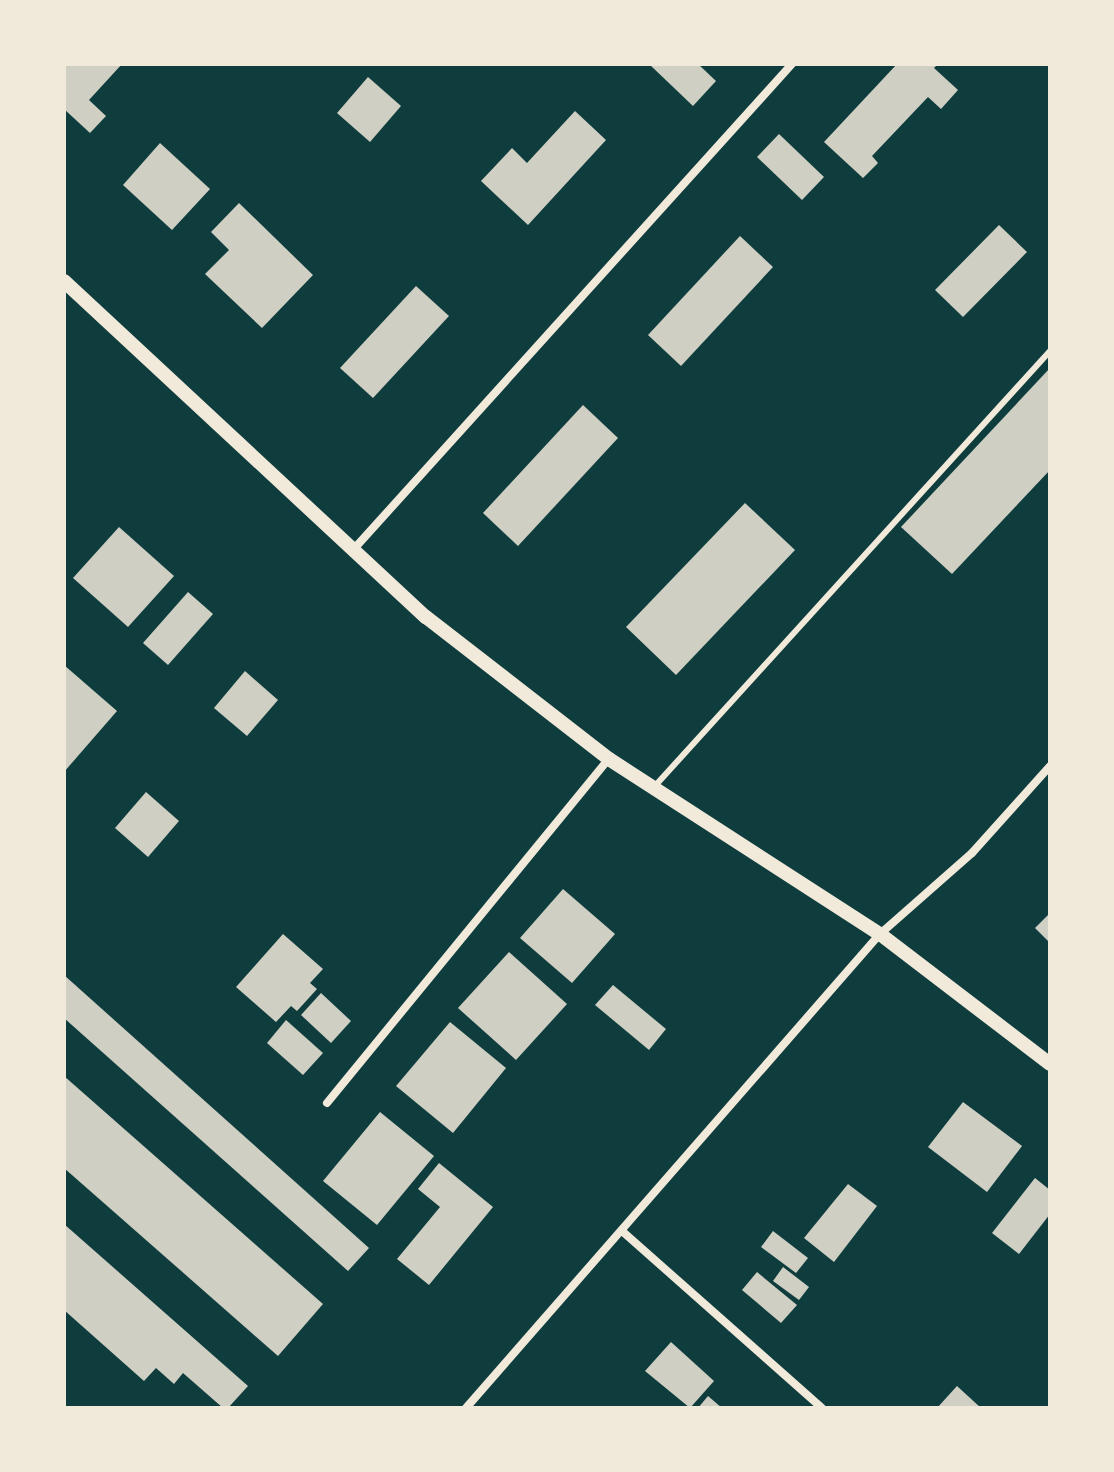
<!DOCTYPE html>
<html>
<head>
<meta charset="utf-8">
<style>
	body { margin:0 }
	#map { position:relative; width:1114px; height:1472px; overflow:hidden; background:#0f3d3e; font-family:"IBM Plex Sans",sans-serif }
	div>[style] { position:absolute }
	.building>* { inset:0; background:#cfcfc3 }
	.service>* { height:6px; margin:-3px; padding:0 3px; transform-origin:3px; border-radius:3px; background:#f1e9da }
	.minor>* { height:8px; margin:-4px; padding:0 4px; transform-origin:4px; border-radius:4px; background:#f1e9da }
	.tertiary>* { height:14px; margin:-7px; padding:0 7px; transform-origin:7px; border-radius:7px; background:#f1e9da }
	span { translate:-50% -50%; white-space:nowrap; text-align:center; line-height:1.15; -webkit-text-stroke:7px #f1e9da; paint-order:stroke }
	.frame { position:absolute; inset:0; border:66px solid #f1e9da; pointer-events:none }
</style>
</head>
<body>
<div id="map">
	<div class="building">
		<i style="clip-path:polygon(65px 64px,122px 64px,89px 100px,106px 116px,90px 133px,64px 109px)"></i>
		<i style="clip-path:polygon(649px 64px,698px 64px,716px 81px,693px 106px)"></i>
		<i style="clip-path:polygon(897px 64px,938px 64px,934px 68px,958px 90px,941px 109px,928px 97px,872px 156px,878px 163px,863px 178px,824px 142px)"></i>
		<i style="clip-path:polygon(368px 77px,401px 106px,370px 142px,337px 113px)"></i>
		<i style="clip-path:polygon(575px 111px,606px 140px,528px 225px,481px 181px,512px 148px,527px 163px)"></i>
		<i style="clip-path:polygon(779px 134px,824px 177px,802px 200px,757px 157px)"></i>
		<i style="clip-path:polygon(160px 143px,210px 189px,172px 230px,123px 185px)"></i>
		<i style="clip-path:polygon(239px 203px,313px 275px,262px 328px,205px 274px,229px 250px,211px 232px)"></i>
		<i style="clip-path:polygon(999px 225px,1027px 252px,963px 317px,935px 290px)"></i>
		<i style="clip-path:polygon(740px 236px,773px 267px,681px 366px,648px 335px)"></i>
		<i style="clip-path:polygon(416px 286px,449px 316px,373px 398px,340px 368px)"></i>
		<i style="clip-path:polygon(1050px 368px,1050px 470px,952px 574px,901px 527px)"></i>
		<i style="clip-path:polygon(583px 405px,618px 438px,518px 546px,483px 513px)"></i>
		<i style="clip-path:polygon(745px 503px,795px 550px,676px 675px,626px 627px)"></i>
		<i style="clip-path:polygon(119px 527px,174px 576px,128px 627px,73px 578px)"></i>
		<i style="clip-path:polygon(188px 592px,213px 614px,168px 665px,143px 643px)"></i>
		<i style="clip-path:polygon(64px 665px,117px 711px,64px 772px)"></i>
		<i style="clip-path:polygon(245px 671px,278px 700px,247px 736px,214px 708px)"></i>
		<i style="clip-path:polygon(146px 792px,179px 821px,148px 857px,115px 828px)"></i>
		<i style="clip-path:polygon(563px 889px,615px 934px,572px 983px,520px 938px)"></i>
		<i style="clip-path:polygon(1050px 913px,1050px 943px,1035px 928px)"></i>
		<i style="clip-path:polygon(283px 934px,323px 969px,310px 983px,317px 989px,297px 1011px,291px 1006px,276px 1022px,236px 987px)"></i>
		<i style="clip-path:polygon(509px 952px,567px 1004px,516px 1060px,458px 1008px)"></i>
		<i style="clip-path:polygon(64px 975px,369px 1248px,348px 1271px,64px 1018px)"></i>
		<i style="clip-path:polygon(613px 985px,666px 1029px,649px 1050px,595px 1005px)"></i>
		<i style="clip-path:polygon(321px 993px,351px 1021px,331px 1043px,301px 1015px)"></i>
		<i style="clip-path:polygon(286px 1020px,323px 1053px,303px 1075px,267px 1043px)"></i>
		<i style="clip-path:polygon(450px 1022px,506px 1068px,453px 1133px,396px 1086px)"></i>
		<i style="clip-path:polygon(64px 1076px,323px 1304px,278px 1356px,64px 1168px)"></i>
		<i style="clip-path:polygon(963px 1102px,1022px 1146px,987px 1192px,928px 1147px)"></i>
		<i style="clip-path:polygon(380px 1112px,434px 1156px,377px 1225px,323px 1181px)"></i>
		<i style="clip-path:polygon(439px 1163px,493px 1207px,429px 1285px,397px 1259px,440px 1207px,418px 1189px)"></i>
		<i style="clip-path:polygon(1035px 1178px,1050px 1190px,1050px 1214px,1019px 1254px,992px 1233px)"></i>
		<i style="clip-path:polygon(848px 1184px,877px 1206px,834px 1262px,804px 1238px)"></i>
		<i style="clip-path:polygon(64px 1224px,248px 1386px,228px 1408px,223px 1408px,183px 1373px,174px 1384px,156px 1368px,144px 1381px,64px 1310px)"></i>
		<i style="clip-path:polygon(773px 1231px,808px 1258px,796px 1273px,761px 1247px)"></i>
		<i style="clip-path:polygon(783px 1267px,809px 1287px,799px 1300px,773px 1281px)"></i>
		<i style="clip-path:polygon(757px 1272px,797px 1305px,781px 1323px,742px 1290px)"></i>
		<i style="clip-path:polygon(671px 1342px,714px 1381px,690px 1408px,645px 1371px)"></i>
		<i style="clip-path:polygon(957px 1386px,981px 1408px,937px 1408px)"></i>
		<i style="clip-path:polygon(708px 1396px,722px 1408px,698px 1408px)"></i>
	</div>
	<div class="service">
		<i style="left:654px;top:787px;width:589px;rotate:-47.75deg"></i>
	</div>
	<div class="minor">
		<i style="left:353px;top:550px;width:655px;rotate:-47.91deg"></i>
		<i style="left:327px;top:1103px;width:445px;rotate:-50.7deg"></i>
		<i style="left:622px;top:1231px;width:267px;rotate:41.5deg"></i>
		<i style="left:466px;top:1408px;width:629px;rotate:-48.87deg"></i>
		<i style="left:880px;top:934px;width:123px;rotate:-41.4deg"></i>
		<i style="left:972px;top:853px;width:117px;rotate:-48.1deg"></i>
	</div>
	<div class="tertiary">
		<i style="left:64px;top:281px;width:494px;rotate:42.9deg"></i>
		<i style="left:426px;top:617px;width:232px;rotate:37.8deg"></i>
		<i style="left:609px;top:759px;width:323px;rotate:32.9deg"></i>
		<i style="left:880px;top:934px;width:214px;rotate:37.4deg"></i>
	</div>
	<div class="frame"></div>
</div>
</body>
</html>
